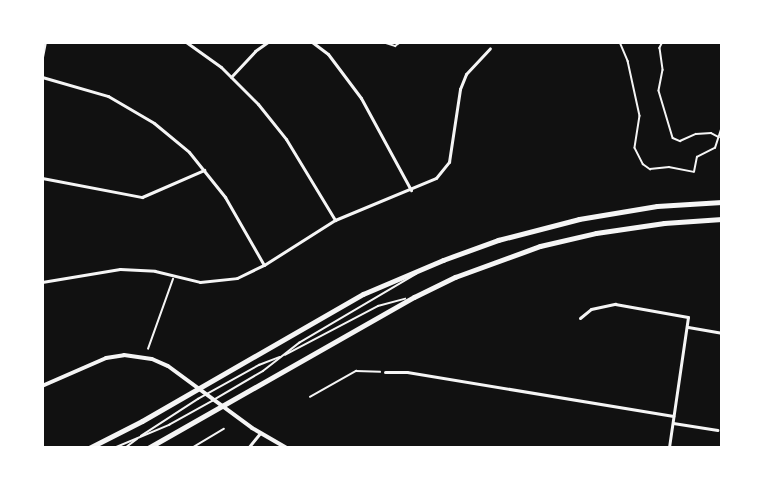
<!DOCTYPE html>
<html>
<head>
<meta charset="utf-8">
<style>
	body { margin:0 }
	#map { position:relative; width:764px; height:490px; overflow:hidden; background:#111; font-family:Signika,sans-serif }
	div>[style] { position:absolute }
	.path>* { height:1.5px; margin:-0.75px; padding:0 0.75px; transform-origin:0.75px; border-radius:0.75px; background:#f5f5f5 }
	.service>* { height:1.5px; margin:-0.75px; padding:0 0.75px; transform-origin:0.75px; border-radius:0.75px; background:#f5f5f5 }
	.minor>* { height:3px; margin:-1.5px; padding:0 1.5px; transform-origin:1.5px; border-radius:1.5px; background:#f5f5f5 }
	.secondary>* { height:4px; margin:-2px; padding:0 2px; transform-origin:2px; border-radius:2px; background:#f5f5f5 }
	.motorway>* { height:5px; margin:-2.5px; padding:0 2.5px; transform-origin:2.5px; border-radius:2.5px; background:#f5f5f5 }
	span { translate:-50% -50%; white-space:nowrap; text-align:center; line-height:1.15; -webkit-text-stroke:4.5px #fff; paint-order:stroke }
	.frame { position:absolute; inset:0; border:44px solid #fff; pointer-events:none }
</style>
</head>
<body>
<div id="map">
	<div class="path">
		<i style="left:383px;top:42px;width:13px;rotate:18deg"></i>
		<i style="left:395px;top:46px;width:7px;rotate:-34deg"></i>
		<i style="left:620px;top:42px;width:21px;rotate:67deg"></i>
		<i style="left:628px;top:61px;width:56px;rotate:77.7deg"></i>
		<i style="left:640px;top:116px;width:32px;rotate:99deg"></i>
		<i style="left:635px;top:148px;width:18px;rotate:63deg"></i>
		<i style="left:643px;top:164px;width:9px;rotate:36deg"></i>
		<i style="left:650px;top:169px;width:19px;rotate:-6deg"></i>
		<i style="left:669px;top:167px;width:25px;rotate:11deg"></i>
		<i style="left:694px;top:172px;width:15px;rotate:-79deg"></i>
		<i style="left:697px;top:157px;width:20px;rotate:-27deg"></i>
		<i style="left:715px;top:148px;width:23px;rotate:-72deg"></i>
		<i style="left:663px;top:42px;width:7px;rotate:117deg"></i>
		<i style="left:660px;top:48px;width:22px;rotate:82deg"></i>
		<i style="left:663px;top:70px;width:21px;rotate:101deg"></i>
		<i style="left:659px;top:91px;width:49px;rotate:73.4deg"></i>
		<i style="left:673px;top:138px;width:8px;rotate:23deg"></i>
		<i style="left:680px;top:141px;width:17px;rotate:-24deg"></i>
		<i style="left:696px;top:134px;width:15px;rotate:-4deg"></i>
		<i style="left:711px;top:133px;width:9px;rotate:27deg"></i>
		<i style="left:148px;top:349px;width:74px;rotate:-70.3deg"></i>
		<i style="left:310px;top:397px;width:53px;rotate:-29.5deg"></i>
		<i style="left:356px;top:371px;width:24px;rotate:2deg"></i>
	</div>
	<div class="service">
		<i style="left:285px;top:355px;width:105px;rotate:-27.8deg"></i>
		<i style="left:378px;top:306px;width:28px;rotate:-15deg"></i>
		<i style="left:141px;top:436px;width:68px;rotate:-33deg"></i>
		<i style="left:198px;top:399px;width:70px;rotate:-29.1deg"></i>
		<i style="left:259px;top:365px;width:22px;rotate:-21deg"></i>
		<i style="left:114px;top:448px;width:60px;rotate:-22.7deg"></i>
		<i style="left:169px;top:425px;width:49px;rotate:-29.2deg"></i>
		<i style="left:212px;top:401px;width:59px;rotate:-30.5deg"></i>
		<i style="left:263px;top:371px;width:46px;rotate:-37.9deg"></i>
		<i style="left:299px;top:343px;width:136px;rotate:-30.5deg"></i>
		<i style="left:125px;top:448px;width:15px;rotate:-37deg"></i>
		<i style="left:192px;top:448px;width:37px;rotate:-31deg"></i>
	</div>
	<div class="minor">
		<i style="left:186px;top:42px;width:43px;rotate:35.5deg"></i>
		<i style="left:221px;top:67px;width:52px;rotate:45deg"></i>
		<i style="left:258px;top:104px;width:45px;rotate:51.3deg"></i>
		<i style="left:286px;top:139px;width:95px;rotate:58.8deg"></i>
		<i style="left:312px;top:42px;width:20px;rotate:37deg"></i>
		<i style="left:328px;top:54px;width:55px;rotate:53.1deg"></i>
		<i style="left:361px;top:98px;width:105px;rotate:61.5deg"></i>
		<i style="left:42px;top:57px;width:15px;rotate:-79deg"></i>
		<i style="left:42px;top:77px;width:69px;rotate:16.1deg"></i>
		<i style="left:108px;top:96px;width:53px;rotate:30.4deg"></i>
		<i style="left:154px;top:123px;width:45px;rotate:39.6deg"></i>
		<i style="left:189px;top:152px;width:58px;rotate:51.3deg"></i>
		<i style="left:225px;top:197px;width:78px;rotate:60.2deg"></i>
		<i style="left:231px;top:77px;width:35px;rotate:-47deg"></i>
		<i style="left:255px;top:51px;width:16px;rotate:-35deg"></i>
		<i style="left:42px;top:178px;width:102px;rotate:10.8deg"></i>
		<i style="left:142px;top:197px;width:68px;rotate:-23.5deg"></i>
		<i style="left:42px;top:282px;width:79px;rotate:-9.5deg"></i>
		<i style="left:120px;top:269px;width:35px;rotate:3deg"></i>
		<i style="left:155px;top:271px;width:46px;rotate:13.7deg"></i>
		<i style="left:200px;top:282px;width:37px;rotate:-6deg"></i>
		<i style="left:237px;top:278px;width:30px;rotate:-26deg"></i>
		<i style="left:264px;top:265px;width:84px;rotate:-32.4deg"></i>
		<i style="left:335px;top:220px;width:109px;rotate:-22.6deg"></i>
		<i style="left:436px;top:178px;width:21px;rotate:-51deg"></i>
		<i style="left:449px;top:162px;width:74px;rotate:-81.4deg"></i>
		<i style="left:460px;top:89px;width:16px;rotate:-68deg"></i>
		<i style="left:466px;top:74px;width:35px;rotate:-47deg"></i>
		<i style="left:580px;top:318px;width:14px;rotate:-39deg"></i>
		<i style="left:591px;top:309px;width:25px;rotate:-12deg"></i>
		<i style="left:615px;top:304px;width:74px;rotate:10.1deg"></i>
		<i style="left:688px;top:317px;width:132px;rotate:98.3deg"></i>
		<i style="left:688px;top:327px;width:35px;rotate:10deg"></i>
		<i style="left:385px;top:372px;width:22px"></i>
		<i style="left:407px;top:372px;width:270px;rotate:9.4deg"></i>
		<i style="left:673px;top:423px;width:45px;rotate:9deg"></i>
		<i style="left:248px;top:448px;width:19px;rotate:-51deg"></i>
		<i style="left:257px;top:448px;width:16px"></i>
	</div>
	<div class="secondary">
		<i style="left:42px;top:386px;width:70px;rotate:-23.6deg"></i>
		<i style="left:106px;top:358px;width:18px;rotate:-9deg"></i>
		<i style="left:124px;top:355px;width:28px;rotate:8deg"></i>
		<i style="left:152px;top:359px;width:17px;rotate:24deg"></i>
		<i style="left:168px;top:366px;width:104px;rotate:36.4deg"></i>
		<i style="left:252px;top:428px;width:39px;rotate:30deg"></i>
	</div>
	<div class="motorway">
		<i style="left:89px;top:448px;width:59px;rotate:-27deg"></i>
		<i style="left:142px;top:421px;width:255px;rotate:-29.9deg"></i>
		<i style="left:363px;top:294px;width:87px;rotate:-23deg"></i>
		<i style="left:443px;top:260px;width:59px;rotate:-20deg"></i>
		<i style="left:498px;top:240px;width:84px;rotate:-14.5deg"></i>
		<i style="left:579px;top:219px;width:79px;rotate:-9.5deg"></i>
		<i style="left:657px;top:206px;width:65px;rotate:-3.5deg"></i>
		<i style="left:148px;top:448px;width:306px;rotate:-29.6deg"></i>
		<i style="left:414px;top:297px;width:46px;rotate:-26deg"></i>
		<i style="left:455px;top:277px;width:90px;rotate:-20deg"></i>
		<i style="left:540px;top:246px;width:57px;rotate:-13.1deg"></i>
		<i style="left:596px;top:233px;width:69px;rotate:-8.4deg"></i>
		<i style="left:664px;top:223px;width:58px;rotate:-3.9deg"></i>
	</div>
	<div class="frame"></div>
</div>
</body>
</html>
